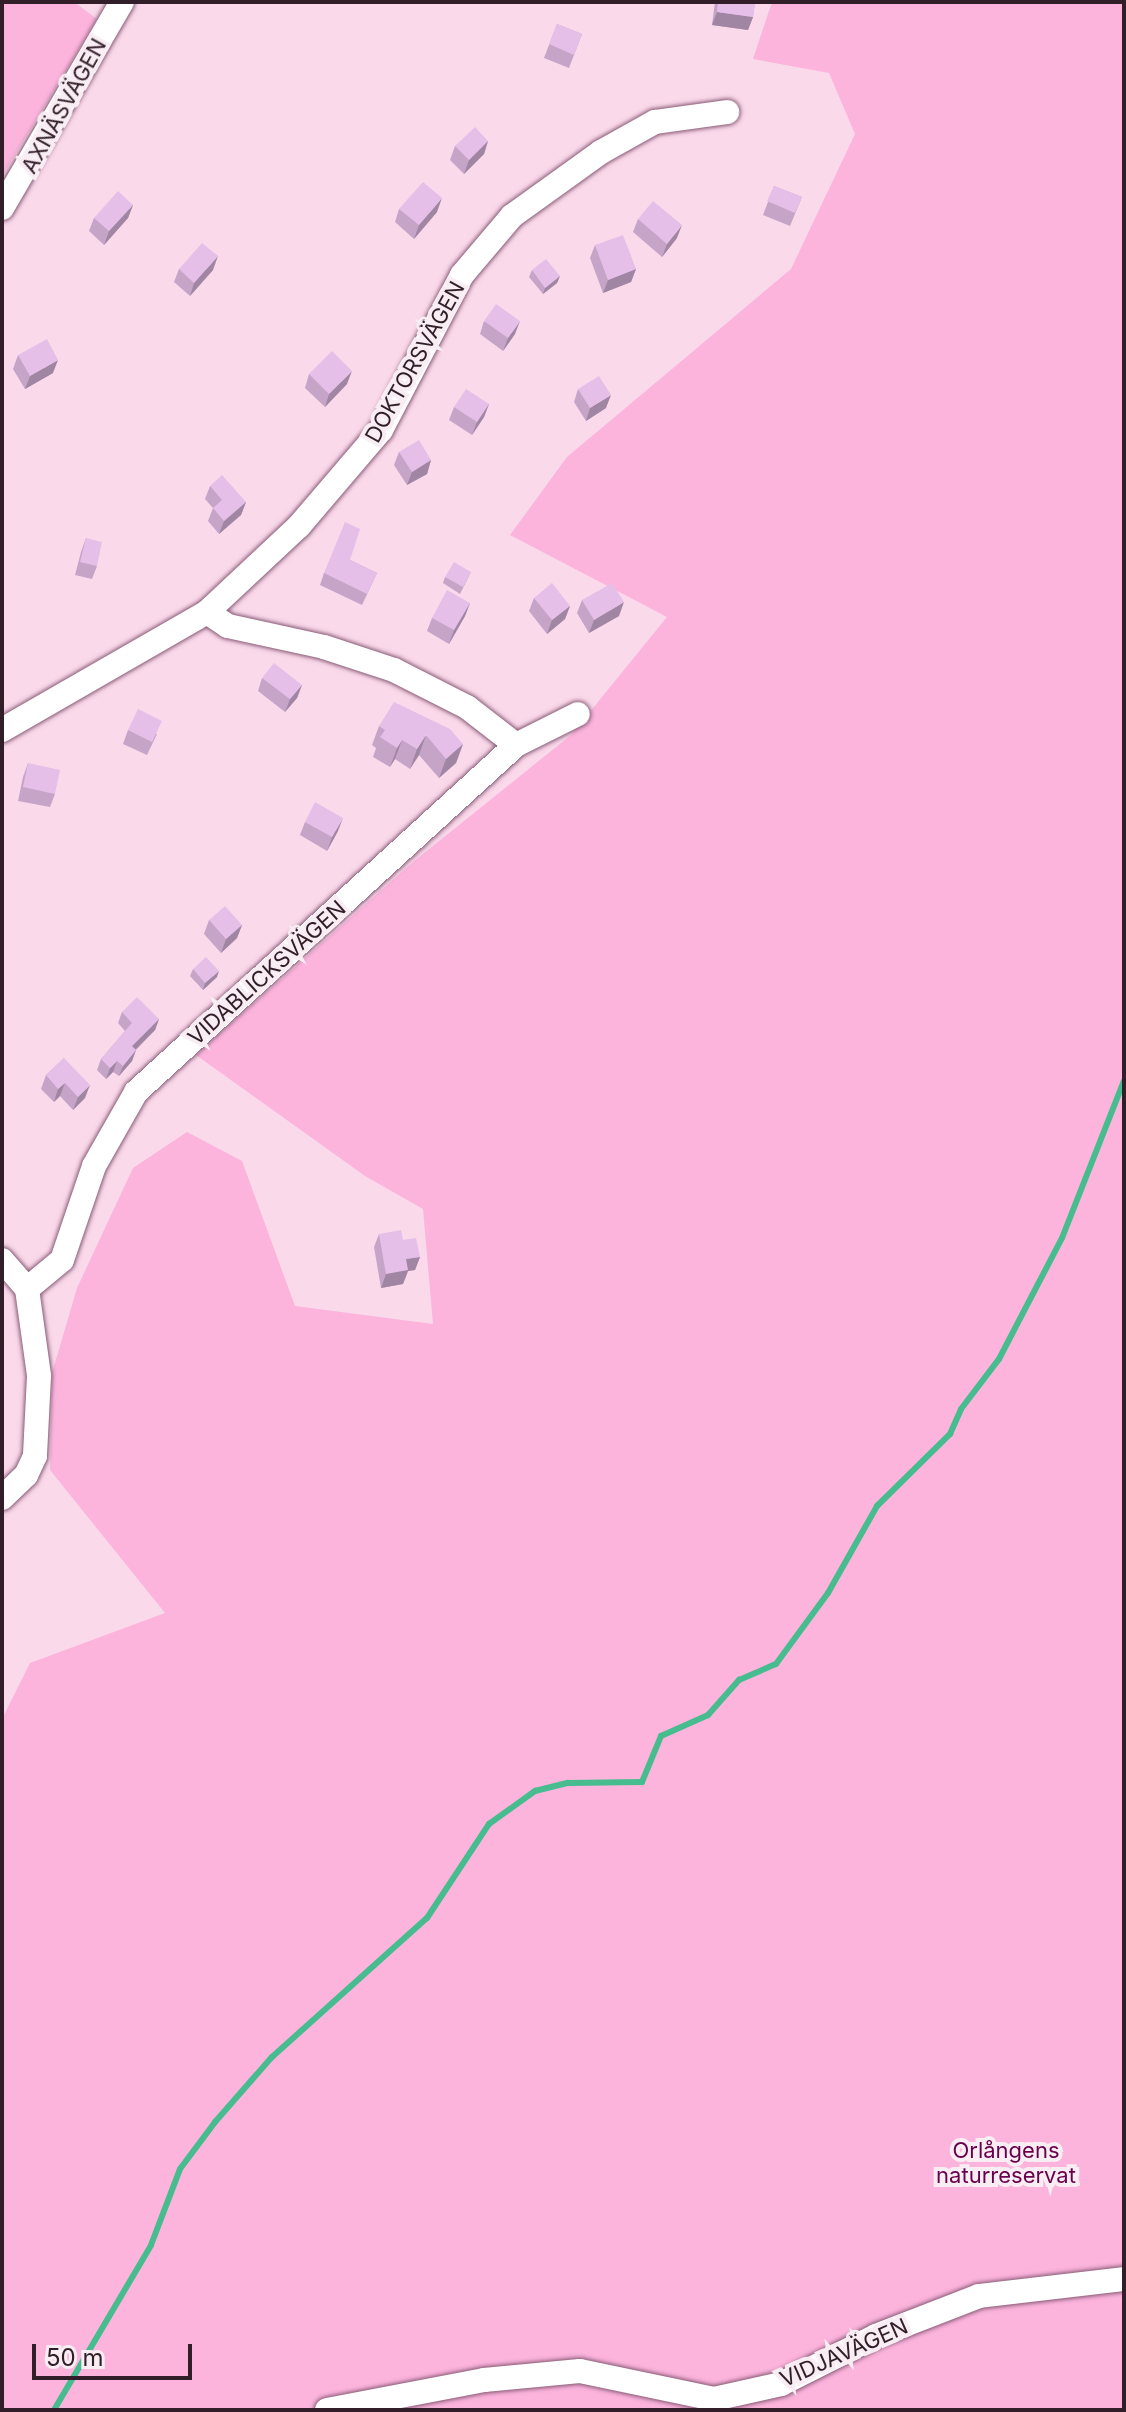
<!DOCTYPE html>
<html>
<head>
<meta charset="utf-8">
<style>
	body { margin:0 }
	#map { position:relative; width:1126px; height:2412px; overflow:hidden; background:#fad9eb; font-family:Inter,sans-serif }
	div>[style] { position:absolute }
	.green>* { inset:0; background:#fcb4dd }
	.stream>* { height:6px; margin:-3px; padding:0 3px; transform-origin:3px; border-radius:3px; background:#47bc8f }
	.roads { filter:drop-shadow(0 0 2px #895b76) drop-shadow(0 0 2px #895b76) }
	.minor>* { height:24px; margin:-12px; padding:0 12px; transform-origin:12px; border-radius:12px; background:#fff }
	.wall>* { inset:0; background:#c6a4c8 }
	.shaded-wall>* { inset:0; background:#a186a3 }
	.building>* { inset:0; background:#e6bfe9 }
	span { translate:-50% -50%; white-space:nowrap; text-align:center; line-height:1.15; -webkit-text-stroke:8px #f8edf3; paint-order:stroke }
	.street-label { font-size:22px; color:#311e29 }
	.park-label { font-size:22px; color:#69004c }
	.frame { position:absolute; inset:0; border:4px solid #311e29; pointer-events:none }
	.scale { position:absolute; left:32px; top:2344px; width:160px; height:36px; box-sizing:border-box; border:4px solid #311e29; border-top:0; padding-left:10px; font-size:24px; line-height:28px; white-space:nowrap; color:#311e29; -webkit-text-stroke:6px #f8edf3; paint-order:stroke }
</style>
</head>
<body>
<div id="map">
	<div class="green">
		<i style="clip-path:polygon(2px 2px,74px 2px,97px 19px,2px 176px)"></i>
		<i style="clip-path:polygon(772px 2px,1124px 2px,1124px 2410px,2px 2410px,2px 1719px,30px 1663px,165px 1613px,50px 1470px,52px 1373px,77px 1288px,133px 1168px,187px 1132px,242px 1161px,295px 1306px,433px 1324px,423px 1209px,365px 1176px,196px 1055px,413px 862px,571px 735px,667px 617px,510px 535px,567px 457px,791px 269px,855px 134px,829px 73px,753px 59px)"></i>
	</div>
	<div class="stream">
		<i style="left:54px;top:2410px;width:191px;rotate:-59.5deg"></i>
		<i style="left:151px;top:2245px;width:81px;rotate:-69.1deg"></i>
		<i style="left:180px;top:2169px;width:59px;rotate:-53.3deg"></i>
		<i style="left:215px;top:2122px;width:86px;rotate:-48.8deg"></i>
		<i style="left:272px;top:2057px;width:208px;rotate:-41.9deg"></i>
		<i style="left:427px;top:1918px;width:113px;rotate:-56.6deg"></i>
		<i style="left:489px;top:1824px;width:57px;rotate:-35.7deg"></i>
		<i style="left:535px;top:1791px;width:34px;rotate:-14deg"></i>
		<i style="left:568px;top:1783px;width:74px;rotate:-0.8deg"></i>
		<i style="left:642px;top:1782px;width:50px;rotate:-67.6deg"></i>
		<i style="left:661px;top:1736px;width:51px;rotate:-24.1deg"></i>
		<i style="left:708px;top:1715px;width:47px;rotate:-48.5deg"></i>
		<i style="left:739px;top:1680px;width:40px;rotate:-23.4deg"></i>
		<i style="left:776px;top:1664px;width:88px;rotate:-53.8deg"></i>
		<i style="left:828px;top:1593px;width:100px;rotate:-60.6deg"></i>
		<i style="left:877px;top:1506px;width:103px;rotate:-44.6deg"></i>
		<i style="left:950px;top:1434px;width:27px;rotate:-66deg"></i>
		<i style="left:961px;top:1409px;width:63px;rotate:-52.8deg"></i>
		<i style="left:999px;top:1359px;width:136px;rotate:-62.5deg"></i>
		<i style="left:1062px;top:1238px;width:169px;rotate:-68.5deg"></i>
	</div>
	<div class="roads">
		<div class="minor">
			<i style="left:2px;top:208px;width:238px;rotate:-59.8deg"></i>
			<i style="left:207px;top:612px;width:25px;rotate:34deg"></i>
			<i style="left:228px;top:626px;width:98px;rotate:12.3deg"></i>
			<i style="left:324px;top:647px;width:74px;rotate:18.2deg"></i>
			<i style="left:394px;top:670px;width:82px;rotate:26.9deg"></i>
			<i style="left:467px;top:707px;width:62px;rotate:37.8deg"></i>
			<i style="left:2px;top:730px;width:237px;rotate:-29.9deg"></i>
			<i style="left:207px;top:612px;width:126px;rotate:-43.1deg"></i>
			<i style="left:299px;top:526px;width:126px;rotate:-49.5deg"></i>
			<i style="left:381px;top:430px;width:175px;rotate:-62.4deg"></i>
			<i style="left:462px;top:275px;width:77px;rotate:-49.7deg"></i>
			<i style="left:512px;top:216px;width:110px;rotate:-35.7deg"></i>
			<i style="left:601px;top:152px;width:62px;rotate:-29.1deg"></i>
			<i style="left:655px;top:122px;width:73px;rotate:-7.9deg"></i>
			<i style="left:2px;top:1260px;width:38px;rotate:49deg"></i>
			<i style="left:27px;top:1289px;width:88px;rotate:82.1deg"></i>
			<i style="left:39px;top:1376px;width:80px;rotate:92.9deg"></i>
			<i style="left:35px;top:1456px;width:21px;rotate:115deg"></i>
			<i style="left:26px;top:1475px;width:33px;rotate:136deg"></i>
			<i style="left:27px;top:1289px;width:45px;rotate:-39.6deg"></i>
			<i style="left:62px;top:1260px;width:99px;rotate:-71.2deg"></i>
			<i style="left:94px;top:1166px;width:85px;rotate:-60.4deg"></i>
			<i style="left:136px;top:1092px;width:515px;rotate:-42.4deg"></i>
			<i style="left:516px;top:745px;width:69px;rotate:-26.6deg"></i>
			<i style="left:327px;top:2410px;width:160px;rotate:-10.8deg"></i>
			<i style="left:484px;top:2380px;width:96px;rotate:-5.4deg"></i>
			<i style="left:580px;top:2371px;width:137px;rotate:11.8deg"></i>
			<i style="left:714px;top:2399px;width:69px;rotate:-12.6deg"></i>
			<i style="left:781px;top:2384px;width:106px;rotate:-26.8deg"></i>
			<i style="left:876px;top:2336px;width:110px;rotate:-21.2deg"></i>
			<i style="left:979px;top:2296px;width:146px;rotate:-6.7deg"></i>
		</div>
	</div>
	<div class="wall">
		<i style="clip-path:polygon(715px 2px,755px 2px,753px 17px,748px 30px,712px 25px)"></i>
		<i style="clip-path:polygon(557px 24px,582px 34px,569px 68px,544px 58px)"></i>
		<i style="clip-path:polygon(488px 141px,484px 154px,464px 174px,450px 160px,455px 146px)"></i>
		<i style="clip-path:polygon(774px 186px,802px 197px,790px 226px,763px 215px)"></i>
		<i style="clip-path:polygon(133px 205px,128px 218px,104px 245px,89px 231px,94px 218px)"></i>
		<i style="clip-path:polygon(399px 209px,437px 212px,414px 239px,395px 222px)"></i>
		<i style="clip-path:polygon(638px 219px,677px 238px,662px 257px,633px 232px)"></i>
		<i style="clip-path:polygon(595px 245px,636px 269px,631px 282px,603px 293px,590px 258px)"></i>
		<i style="clip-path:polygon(179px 269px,213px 270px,190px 296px,174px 282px)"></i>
		<i style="clip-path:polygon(532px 270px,560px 276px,557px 283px,543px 294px,529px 277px)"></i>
		<i style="clip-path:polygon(484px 321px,515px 334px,503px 351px,480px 334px)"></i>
		<i style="clip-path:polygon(18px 355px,53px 373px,25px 389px,13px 369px)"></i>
		<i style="clip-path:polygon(309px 374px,347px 384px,325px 407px,305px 388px)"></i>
		<i style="clip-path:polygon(578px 389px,606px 408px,586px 421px,574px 402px)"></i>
		<i style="clip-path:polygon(489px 404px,484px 417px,472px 435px,449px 420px,454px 407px)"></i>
		<i style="clip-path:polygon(399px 452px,431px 460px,427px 474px,407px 485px,394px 465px)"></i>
		<i style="clip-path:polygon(210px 486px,246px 502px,241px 515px,219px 534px,208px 521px,213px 508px,205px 499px)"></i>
		<i style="clip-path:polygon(86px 538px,97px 566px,92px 579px,75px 575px,81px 552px)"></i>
		<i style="clip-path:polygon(350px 560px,377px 573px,362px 605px,320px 585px,324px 573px)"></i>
		<i style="clip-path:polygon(471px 572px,460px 594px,443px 583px,445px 577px)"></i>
		<i style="clip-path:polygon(534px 598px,570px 606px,565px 619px,547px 634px,529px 611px)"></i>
		<i style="clip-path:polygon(582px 600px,619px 616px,589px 633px,577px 613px)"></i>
		<i style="clip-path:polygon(470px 603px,465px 616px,449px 644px,427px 631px,432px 618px)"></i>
		<i style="clip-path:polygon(262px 678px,302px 685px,297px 698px,285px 712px,258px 691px)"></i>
		<i style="clip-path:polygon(379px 726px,463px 744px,456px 763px,439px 778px,419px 755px,410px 769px,395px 759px,390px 767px,373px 757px,376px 748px,372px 745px)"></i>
		<i style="clip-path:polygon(128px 730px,157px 734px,147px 755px,123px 744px)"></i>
		<i style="clip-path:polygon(28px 763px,55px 794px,50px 807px,18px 801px,23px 777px)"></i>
		<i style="clip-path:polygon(305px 822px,338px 831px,327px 851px,300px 835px)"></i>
		<i style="clip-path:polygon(209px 920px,242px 925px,237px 938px,221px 953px,204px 934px)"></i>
		<i style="clip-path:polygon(193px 969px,217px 977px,203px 990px,190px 976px)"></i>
		<i style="clip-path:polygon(122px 1012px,159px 1019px,155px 1030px,136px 1050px,132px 1061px,119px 1076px,113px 1072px,106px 1079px,97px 1070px,101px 1059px,125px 1031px,118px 1023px)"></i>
		<i style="clip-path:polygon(64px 1058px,85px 1098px,73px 1110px,60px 1096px,54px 1102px,41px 1089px,46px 1075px)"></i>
		<i style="clip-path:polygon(379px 1234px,403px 1240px,420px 1257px,415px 1270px,408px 1271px,403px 1284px,381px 1288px,374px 1247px)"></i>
	</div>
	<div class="shaded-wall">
		<i style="clip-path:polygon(717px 12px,753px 17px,748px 30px,712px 25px)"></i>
		<i style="clip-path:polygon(488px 141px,484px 154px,464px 174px,469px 160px)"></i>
		<i style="clip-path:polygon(442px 198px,437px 212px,414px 239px,419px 225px)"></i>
		<i style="clip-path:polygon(133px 205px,128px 218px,104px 245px,109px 231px)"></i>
		<i style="clip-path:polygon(682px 225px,677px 238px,662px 257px,667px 244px)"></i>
		<i style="clip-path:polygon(218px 256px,213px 270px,190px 296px,194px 283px)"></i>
		<i style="clip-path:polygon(636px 269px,631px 282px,603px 293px,608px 280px)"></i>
		<i style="clip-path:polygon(560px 276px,557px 283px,543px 294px,545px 288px)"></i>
		<i style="clip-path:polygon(520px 321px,515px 334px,503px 351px,508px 338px)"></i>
		<i style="clip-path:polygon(58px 360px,53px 373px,25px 389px,30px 376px)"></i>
		<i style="clip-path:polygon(352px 371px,347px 384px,325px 407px,329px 394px)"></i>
		<i style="clip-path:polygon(611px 395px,606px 408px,586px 421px,590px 408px)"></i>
		<i style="clip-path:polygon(489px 404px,484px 417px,472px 435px,477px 422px)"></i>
		<i style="clip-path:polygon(431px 460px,427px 474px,407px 485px,412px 472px)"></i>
		<i style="clip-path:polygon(246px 502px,241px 515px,219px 534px,224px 521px)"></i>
		<i style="clip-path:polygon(624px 602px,619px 616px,589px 633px,594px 620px)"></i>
		<i style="clip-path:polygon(470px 603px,465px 616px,449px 644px,454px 630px)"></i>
		<i style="clip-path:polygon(570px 606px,565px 619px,547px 634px,552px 620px)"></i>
		<i style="clip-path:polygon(302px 685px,297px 698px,285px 712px,290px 699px)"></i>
		<i style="clip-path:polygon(426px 735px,419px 755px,410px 769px,417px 749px)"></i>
		<i style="clip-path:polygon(402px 740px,395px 759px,390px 767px,397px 748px)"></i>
		<i style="clip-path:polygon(463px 744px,456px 763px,439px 778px,446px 759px)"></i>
		<i style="clip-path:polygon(343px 818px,338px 831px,327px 851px,332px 837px)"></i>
		<i style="clip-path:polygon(242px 925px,237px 938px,221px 953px,226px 939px)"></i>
		<i style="clip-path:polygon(219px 971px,217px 977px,203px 990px,205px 983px)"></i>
		<i style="clip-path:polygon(159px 1019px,155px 1030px,128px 1057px,132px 1046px)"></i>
		<i style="clip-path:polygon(136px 1050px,132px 1061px,119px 1076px,123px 1066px)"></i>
		<i style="clip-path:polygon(117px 1061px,113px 1072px,106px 1079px,110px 1068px)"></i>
		<i style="clip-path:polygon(65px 1083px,60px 1096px,54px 1102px,58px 1089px)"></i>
		<i style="clip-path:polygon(90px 1085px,85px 1098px,73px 1110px,78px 1097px)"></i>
		<i style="clip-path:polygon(420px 1257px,415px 1270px,408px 1271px,403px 1284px,381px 1288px,386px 1274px,406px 1259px)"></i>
	</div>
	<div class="building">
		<i style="clip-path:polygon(718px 2px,755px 2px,753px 17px,717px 12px)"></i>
		<i style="clip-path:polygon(557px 24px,582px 34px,574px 55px,549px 44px)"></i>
		<i style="clip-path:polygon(475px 127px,488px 141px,469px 160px,455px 146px)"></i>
		<i style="clip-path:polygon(423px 182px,442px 198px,419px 225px,399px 209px)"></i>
		<i style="clip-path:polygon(774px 186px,802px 197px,795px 213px,767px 201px)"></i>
		<i style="clip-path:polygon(118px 191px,133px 205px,109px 231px,94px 218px)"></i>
		<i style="clip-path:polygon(653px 201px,682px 225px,667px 244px,638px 219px)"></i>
		<i style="clip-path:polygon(623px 235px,636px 269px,608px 280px,595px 245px)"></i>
		<i style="clip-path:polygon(202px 243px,218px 256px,194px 283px,179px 269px)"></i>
		<i style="clip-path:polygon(546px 259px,560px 276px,545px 288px,532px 270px)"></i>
		<i style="clip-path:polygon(496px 304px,520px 321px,508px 338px,484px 321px)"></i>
		<i style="clip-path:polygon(47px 339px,58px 360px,30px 376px,18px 355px)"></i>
		<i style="clip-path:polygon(332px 351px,352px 371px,329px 394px,309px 374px)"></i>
		<i style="clip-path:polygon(599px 376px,611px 395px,590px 408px,578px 389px)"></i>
		<i style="clip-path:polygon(466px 389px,489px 404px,477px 422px,454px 407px)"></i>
		<i style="clip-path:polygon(419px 440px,431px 460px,412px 472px,399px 452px)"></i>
		<i style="clip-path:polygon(222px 475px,246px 502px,224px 521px,213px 508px,222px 500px,210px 486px)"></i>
		<i style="clip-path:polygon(345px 522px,360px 529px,350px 560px,377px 573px,367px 594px,324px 573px)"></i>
		<i style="clip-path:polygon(86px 538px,102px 542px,97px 566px,80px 562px)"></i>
		<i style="clip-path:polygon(454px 562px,471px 572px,463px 587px,445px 577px)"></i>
		<i style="clip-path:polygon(552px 583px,570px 606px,552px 620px,534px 598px)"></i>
		<i style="clip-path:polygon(612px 583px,624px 602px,594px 620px,582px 600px)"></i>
		<i style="clip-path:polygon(447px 590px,470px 603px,454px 630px,432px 618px)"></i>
		<i style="clip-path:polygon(274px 663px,302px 685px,290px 699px,262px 678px)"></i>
		<i style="clip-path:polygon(394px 702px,450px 729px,463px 744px,446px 759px,426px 735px,417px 749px,402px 740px,397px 748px,380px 737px,385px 730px,379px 726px)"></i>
		<i style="clip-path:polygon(138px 709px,162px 721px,152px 742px,128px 730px)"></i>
		<i style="clip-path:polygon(28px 763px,60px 770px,55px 794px,23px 787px)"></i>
		<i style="clip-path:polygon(315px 802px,343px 818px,332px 837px,305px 822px)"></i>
		<i style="clip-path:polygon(225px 906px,242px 925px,226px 939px,209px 920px)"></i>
		<i style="clip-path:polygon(206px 957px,219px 971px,205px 983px,193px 969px)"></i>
		<i style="clip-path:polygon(137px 997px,159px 1019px,132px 1046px,136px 1050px,123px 1066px,117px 1061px,110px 1068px,101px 1059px,132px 1023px,122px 1012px)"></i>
		<i style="clip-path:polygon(64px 1058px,90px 1085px,78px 1097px,65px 1083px,58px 1089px,46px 1075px)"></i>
		<i style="clip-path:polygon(401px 1230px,403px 1240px,416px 1238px,420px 1257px,406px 1259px,408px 1270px,386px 1274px,379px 1234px)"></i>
	</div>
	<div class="street-label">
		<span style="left:64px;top:106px;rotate:-61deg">AXNÄSVÄGEN</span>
		<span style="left:415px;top:362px;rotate:-61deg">DOKTORSVÄGEN</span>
		<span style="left:267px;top:973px;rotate:-42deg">VIDABLICKSVÄGEN</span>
		<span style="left:844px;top:2353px;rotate:-24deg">VIDJAVÄGEN</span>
	</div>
	<div class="park-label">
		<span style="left:1006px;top:2163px">Orlångens<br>naturreservat</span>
	</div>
	<div class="frame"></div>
	<div class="scale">50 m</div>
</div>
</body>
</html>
